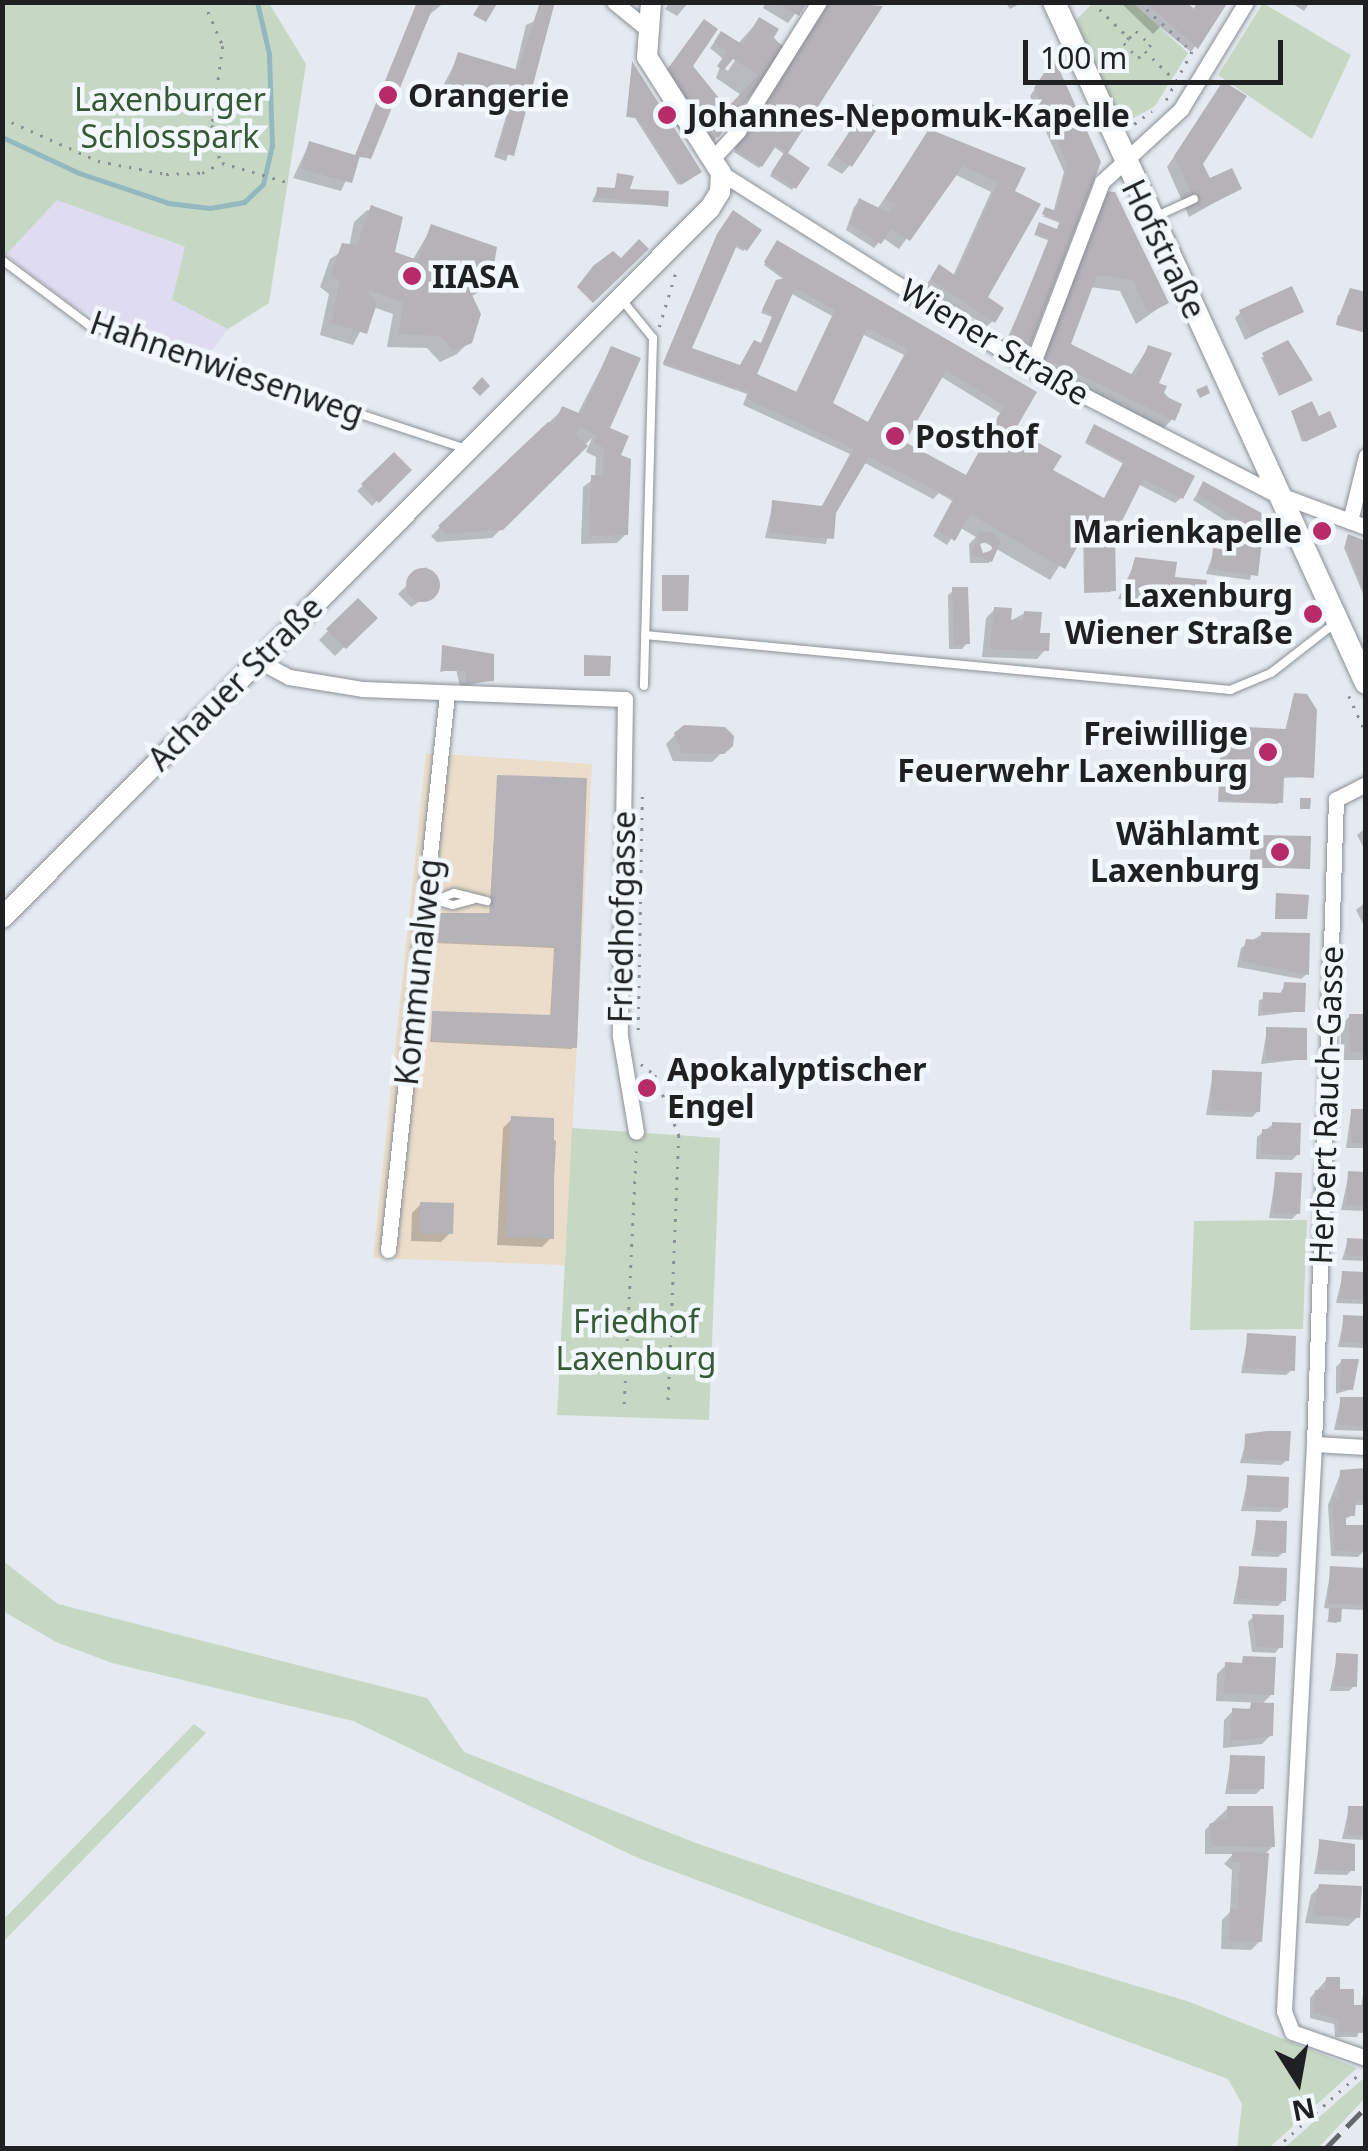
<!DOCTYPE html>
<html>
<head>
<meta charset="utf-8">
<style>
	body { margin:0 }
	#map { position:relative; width:1368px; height:2151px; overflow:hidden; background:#e5eaf0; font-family:"Noto Sans",sans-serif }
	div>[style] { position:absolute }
	.commercial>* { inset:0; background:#dfdcf2 }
	.industrial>* { inset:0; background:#ebddca }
	.green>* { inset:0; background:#c6d8c4 }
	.shadow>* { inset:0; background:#0003 }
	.stream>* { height:5px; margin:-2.5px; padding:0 2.5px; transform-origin:2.5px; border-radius:2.5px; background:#93b8c0 }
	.building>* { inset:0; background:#b5b2b8 }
	.round { border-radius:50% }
	.path>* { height:2.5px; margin-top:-1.25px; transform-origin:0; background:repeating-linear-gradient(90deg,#8c9094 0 2.5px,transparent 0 10.5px) }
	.roads { filter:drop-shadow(0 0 2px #8b9096) drop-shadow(0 0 2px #8b9096) }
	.service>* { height:8px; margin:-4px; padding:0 4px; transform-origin:4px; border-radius:4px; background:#fff }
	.minor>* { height:15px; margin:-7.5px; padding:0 7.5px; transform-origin:7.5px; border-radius:7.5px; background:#fff }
	.tertiary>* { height:20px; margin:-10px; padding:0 10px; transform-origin:10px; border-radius:10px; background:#fff }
	.secondary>* { height:22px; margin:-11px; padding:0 11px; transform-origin:11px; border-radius:11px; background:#fff }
	.rail>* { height:5px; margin-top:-2.5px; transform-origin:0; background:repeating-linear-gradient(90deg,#64686b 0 20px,transparent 0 30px) }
	.dots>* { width:28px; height:28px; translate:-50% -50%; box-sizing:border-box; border:5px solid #f2f7fe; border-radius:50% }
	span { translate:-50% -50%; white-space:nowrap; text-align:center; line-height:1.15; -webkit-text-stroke:9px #f2f7fe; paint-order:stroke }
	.poi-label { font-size:32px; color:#1e2022; font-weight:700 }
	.left { translate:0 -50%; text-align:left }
	.right { translate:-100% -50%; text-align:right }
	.park-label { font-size:32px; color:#375934 }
	.street-label { font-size:32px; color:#1e2022 }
	.frame { position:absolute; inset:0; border:5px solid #1e2022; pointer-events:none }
	.north { position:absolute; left:1248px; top:2031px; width:100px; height:100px; -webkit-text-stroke:8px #f2f7fe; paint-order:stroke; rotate:169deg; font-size:28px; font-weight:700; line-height:40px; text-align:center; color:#1e2022 }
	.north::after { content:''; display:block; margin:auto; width:35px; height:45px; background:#1e2022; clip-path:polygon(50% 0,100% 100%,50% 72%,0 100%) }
	.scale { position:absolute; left:1023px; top:40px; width:260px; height:45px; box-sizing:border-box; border:5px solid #1e2022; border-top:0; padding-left:12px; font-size:30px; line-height:35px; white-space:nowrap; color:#1e2022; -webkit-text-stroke:8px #f2f7fe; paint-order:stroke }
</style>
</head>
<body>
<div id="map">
	<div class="commercial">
		<i style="clip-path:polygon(56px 199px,186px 248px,172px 300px,228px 329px,207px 357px,77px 309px,6px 255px)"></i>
	</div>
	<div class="industrial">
		<i style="clip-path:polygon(426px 753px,592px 764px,565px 1265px,373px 1258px)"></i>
	</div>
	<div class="green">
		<i style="clip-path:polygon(3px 3px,269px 3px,306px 64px,269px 303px,228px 329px,172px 300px,185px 247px,57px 200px,3px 258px)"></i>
		<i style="clip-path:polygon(1093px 3px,1133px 3px,1188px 53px,1155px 106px,1134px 118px,1117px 122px,1076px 20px)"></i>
		<i style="clip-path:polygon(1263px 3px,1351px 55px,1312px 139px,1218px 75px)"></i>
		<i style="clip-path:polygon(572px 1128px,720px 1138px,709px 1420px,557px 1415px)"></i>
		<i style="clip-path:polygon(1307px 1220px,1303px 1329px,1190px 1330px,1194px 1221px)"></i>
		<i style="clip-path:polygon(2px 1560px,58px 1604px,427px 1698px,464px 1752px,696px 1843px,950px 1930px,1187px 2001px,1357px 2068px,1269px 2148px,1237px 2148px,1242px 2104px,1228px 2079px,638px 1858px,353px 1721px,112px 1663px,56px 1642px,3px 1611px)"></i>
		<i style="clip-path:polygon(194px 1724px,206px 1733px,3px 1942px,3px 1920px)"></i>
		<i style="clip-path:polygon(1365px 2077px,1365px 2098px,1318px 2148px,1284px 2148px)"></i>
	</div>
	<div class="shadow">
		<i style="clip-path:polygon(418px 2px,445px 2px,430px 14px,369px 158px,357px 157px,341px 191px,293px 178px,309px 144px,355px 157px)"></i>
		<i style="clip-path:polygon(540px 2px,553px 2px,506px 161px,494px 157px,508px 110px,440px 92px,459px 55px,515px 71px,526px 25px,535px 21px)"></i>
		<i style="clip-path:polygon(670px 2px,689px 2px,677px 16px,665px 9px)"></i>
		<i style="clip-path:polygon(766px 2px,804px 2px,788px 23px,763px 8px)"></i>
		<i style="clip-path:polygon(830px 2px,879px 7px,784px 154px,773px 146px,759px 168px,734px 152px)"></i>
		<i style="clip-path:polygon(1005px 2px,1023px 2px,1010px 9px)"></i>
		<i style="clip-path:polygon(1120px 2px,1183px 2px,1193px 11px,1197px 2px,1226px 2px,1191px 52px,1160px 27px,1153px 34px)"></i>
		<i style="clip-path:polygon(1290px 2px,1310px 2px,1304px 11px)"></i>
		<i style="clip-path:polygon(evenodd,759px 20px,783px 48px,704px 154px,674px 124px,698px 100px,688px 104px,665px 75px,690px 66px,727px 112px,741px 95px,716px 78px,723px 59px,710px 48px,716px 40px,737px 45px,759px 20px,743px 48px,728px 71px,724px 68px,743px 48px)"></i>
		<i style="clip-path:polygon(1053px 63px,1076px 218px,1023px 351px,1007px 339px,1050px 241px,1034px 235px,1038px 227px,1057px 231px,1060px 223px,1042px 216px,1053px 213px,1064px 172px,1030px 96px)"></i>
		<i style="clip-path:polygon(632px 65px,697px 173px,678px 185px,635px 118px,626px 117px)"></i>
		<i style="clip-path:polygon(1223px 84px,1200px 163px,1209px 181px,1239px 189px,1189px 217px,1167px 167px)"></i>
		<i style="clip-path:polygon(869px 106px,850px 165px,842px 174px,827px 165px)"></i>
		<i style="clip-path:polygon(929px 132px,1023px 169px,1007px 202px,984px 298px,993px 321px,987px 326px,923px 288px,940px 268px,953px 276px,991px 192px,954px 174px,899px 249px,883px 238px,874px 248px,846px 230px,854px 207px,859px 201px,878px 208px)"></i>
		<i style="clip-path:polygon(783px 156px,806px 168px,792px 190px,770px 176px)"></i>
		<i style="clip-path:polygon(618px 176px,630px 178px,624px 191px,667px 194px,666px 206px,592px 202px,598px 189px,614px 190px)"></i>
		<i style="clip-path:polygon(1094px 206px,1166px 303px,1136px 324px,1120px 291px,1090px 287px,1068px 345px,1130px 376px,1148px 348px,1156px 383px,1180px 411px,1160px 432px,1034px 370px)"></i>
		<i style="clip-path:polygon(367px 210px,400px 218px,392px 254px,412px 261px,432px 227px,488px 287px,470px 297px,470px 341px,457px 354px,440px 362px,427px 348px,387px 347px,393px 314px,373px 307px,353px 345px,320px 335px,329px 294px,320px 287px,330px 259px,349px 247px,354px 222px)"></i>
		<i style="clip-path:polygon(evenodd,758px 230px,743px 251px,734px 246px,689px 349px,740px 368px,760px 346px,772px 317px,761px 313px,775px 285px,786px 281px,764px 265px,776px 245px,1033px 393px,1012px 431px,1050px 471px,1104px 501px,1124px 464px,1085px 443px,1092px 429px,1181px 498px,1175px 503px,1138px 484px,1112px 534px,1111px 592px,1084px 593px,1083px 530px,1050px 580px,995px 548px,989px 563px,970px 563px,969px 544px,976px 537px,959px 527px,947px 545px,933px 536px,952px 501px,939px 493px,933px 499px,863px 462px,833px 512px,826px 544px,765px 538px,773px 503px,821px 508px,850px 454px,743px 405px,747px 394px,663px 365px,715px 239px,758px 230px,792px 294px,832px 316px,795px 394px,754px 375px,792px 294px,758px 230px,862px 334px,904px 355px,867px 424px,830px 404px,862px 334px,758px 230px,940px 376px,1000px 413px,965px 478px,902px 443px,940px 376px,758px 230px,982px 541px,993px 547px,985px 558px,976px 546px,982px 541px)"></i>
		<i style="clip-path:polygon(1301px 311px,1245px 340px,1235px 318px,1241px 312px)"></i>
		<i style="clip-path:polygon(1338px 315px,1366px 319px,1366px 333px,1336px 325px)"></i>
		<i style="clip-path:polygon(611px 349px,607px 429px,626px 534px,617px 543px,581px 544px,583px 487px,595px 478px,596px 457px,586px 452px,592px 438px,492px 538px,437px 542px,431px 536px,563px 409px,577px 415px)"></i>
		<i style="clip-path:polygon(1261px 357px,1301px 360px,1310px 380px,1279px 396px)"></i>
		<i style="clip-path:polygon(1292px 413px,1318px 420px,1332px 428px,1302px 442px)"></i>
		<i style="clip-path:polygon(394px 455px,408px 470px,372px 506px,357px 491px)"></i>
		<i style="clip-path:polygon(1204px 484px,1263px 516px,1250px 580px,1206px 574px,1214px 551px,1231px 553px,1234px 526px,1193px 500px)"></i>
		<i style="clip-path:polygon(1348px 537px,1366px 544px,1366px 601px,1344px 548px)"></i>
		<i style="clip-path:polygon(1136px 560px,1172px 579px,1203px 595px,1194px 605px,1118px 599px)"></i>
		<i style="clip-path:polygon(426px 567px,438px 580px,432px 587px,436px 591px,411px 607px,398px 594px)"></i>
		<i style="clip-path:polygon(954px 590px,967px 643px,962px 649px,949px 649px,948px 595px)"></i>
		<i style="clip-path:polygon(358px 601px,374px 618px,335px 656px,319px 640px)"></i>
		<i style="clip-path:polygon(995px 609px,1008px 622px,1025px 613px,1046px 649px,1037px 659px,982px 657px,986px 618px)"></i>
		<i style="clip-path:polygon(443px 648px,492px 680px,460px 687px,456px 669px,440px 672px)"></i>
		<i style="clip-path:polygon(1293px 698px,1311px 777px,1281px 778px,1278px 804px,1218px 802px,1221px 730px,1285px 731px)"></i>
		<i style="clip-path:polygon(675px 735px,730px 745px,712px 762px,673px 761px,666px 744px)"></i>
		<i style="clip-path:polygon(498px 778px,584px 781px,572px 1049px,430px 1042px,433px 1013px,550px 1018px,554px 948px,435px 943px,438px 915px,489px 916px)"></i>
		<i style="clip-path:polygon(1366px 828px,1366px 852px,1357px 835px)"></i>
		<i style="clip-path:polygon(1252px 838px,1307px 868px,1249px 868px)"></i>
		<i style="clip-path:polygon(1366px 902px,1366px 930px,1356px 910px)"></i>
		<i style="clip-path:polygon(1262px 934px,1307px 974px,1301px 979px,1237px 967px,1241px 948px)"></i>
		<i style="clip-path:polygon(1285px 985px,1303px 1011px,1258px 1016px,1259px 1000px,1279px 995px)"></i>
		<i style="clip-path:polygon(1350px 1016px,1366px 1016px,1366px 1060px,1341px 1060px,1341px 1025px)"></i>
		<i style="clip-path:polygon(1267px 1030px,1304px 1059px,1261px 1064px)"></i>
		<i style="clip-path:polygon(1213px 1073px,1258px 1111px,1252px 1117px,1206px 1115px)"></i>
		<i style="clip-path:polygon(1351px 1112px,1366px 1113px,1366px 1148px,1346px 1148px)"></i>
		<i style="clip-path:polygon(512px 1119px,556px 1141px,551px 1238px,542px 1247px,497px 1245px,503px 1128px)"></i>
		<i style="clip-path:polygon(1273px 1124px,1298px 1154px,1292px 1160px,1256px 1159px,1257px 1137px)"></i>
		<i style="clip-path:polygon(1349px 1173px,1366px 1174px,1366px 1211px,1341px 1210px)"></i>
		<i style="clip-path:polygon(1276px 1174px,1298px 1213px,1292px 1219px,1269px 1218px)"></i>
		<i style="clip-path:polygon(421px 1204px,450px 1233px,441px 1242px,411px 1241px,412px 1213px)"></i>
		<i style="clip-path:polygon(1348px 1240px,1366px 1241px,1366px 1261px,1342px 1260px)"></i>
		<i style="clip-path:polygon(1343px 1274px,1366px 1275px,1365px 1304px,1336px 1303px)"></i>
		<i style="clip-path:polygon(1344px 1318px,1366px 1319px,1366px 1348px,1338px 1347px)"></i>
		<i style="clip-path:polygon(1248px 1336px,1292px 1370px,1286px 1375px,1241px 1373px)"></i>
		<i style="clip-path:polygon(1342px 1361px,1351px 1389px,1336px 1394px,1336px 1367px)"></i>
		<i style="clip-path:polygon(1341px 1399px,1366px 1400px,1366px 1431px,1334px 1430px)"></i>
		<i style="clip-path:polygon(1247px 1437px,1287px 1460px,1281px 1465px,1240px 1463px)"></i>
		<i style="clip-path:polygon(1341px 1472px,1366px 1488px,1366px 1505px,1353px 1505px,1353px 1515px,1343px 1520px,1364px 1551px,1358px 1557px,1331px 1556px,1328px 1505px)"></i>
		<i style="clip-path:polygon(1248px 1478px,1286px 1507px,1280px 1512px,1241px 1511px)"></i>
		<i style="clip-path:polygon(1257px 1523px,1284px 1552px,1278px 1557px,1251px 1556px)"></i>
		<i style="clip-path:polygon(1240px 1568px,1284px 1600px,1278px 1606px,1233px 1604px)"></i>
		<i style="clip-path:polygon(1331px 1569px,1366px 1570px,1366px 1610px,1339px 1609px,1337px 1623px,1327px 1622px,1332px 1609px,1324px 1608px)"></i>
		<i style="clip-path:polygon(1253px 1617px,1280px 1647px,1275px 1653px,1252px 1652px,1248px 1622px)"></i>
		<i style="clip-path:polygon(1337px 1656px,1354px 1686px,1349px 1691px,1330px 1691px)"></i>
		<i style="clip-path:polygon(1226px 1665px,1272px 1694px,1263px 1703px,1216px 1701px,1217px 1674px)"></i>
		<i style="clip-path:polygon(1271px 1705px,1271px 1735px,1262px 1744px,1223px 1748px,1224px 1720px,1233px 1711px)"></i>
		<i style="clip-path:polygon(1231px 1758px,1262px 1788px,1256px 1794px,1225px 1794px)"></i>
		<i style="clip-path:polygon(1228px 1808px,1273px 1846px,1263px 1856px,1260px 1941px,1251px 1950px,1221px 1949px,1222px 1920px,1230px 1912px,1232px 1870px,1224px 1864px,1233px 1854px,1205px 1854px,1205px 1830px)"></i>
		<i style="clip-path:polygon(1349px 1808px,1366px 1809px,1366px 1840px,1342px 1839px)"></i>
		<i style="clip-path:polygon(1320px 1841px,1352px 1870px,1347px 1875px,1314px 1874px)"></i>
		<i style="clip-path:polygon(1320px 1886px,1358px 1917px,1348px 1926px,1305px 1923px,1311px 1895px)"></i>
		<i style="clip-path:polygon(1366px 1971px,1366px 2014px,1357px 2037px,1335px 2037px,1334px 2024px,1310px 2018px,1310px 1998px,1327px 1979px,1351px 2008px,1361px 2008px)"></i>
	</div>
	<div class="stream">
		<i style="left:2px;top:137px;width:85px;rotate:25.1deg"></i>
		<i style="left:79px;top:173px;width:94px;rotate:18.6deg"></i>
		<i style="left:168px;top:203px;width:42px;rotate:6.8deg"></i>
		<i style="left:210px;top:208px;width:35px;rotate:-10deg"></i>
		<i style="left:244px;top:202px;width:26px;rotate:-43deg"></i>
		<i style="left:263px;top:184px;width:39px;rotate:-77deg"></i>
		<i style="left:272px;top:146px;width:92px;rotate:-91.9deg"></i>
		<i style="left:269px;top:54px;width:53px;rotate:-103deg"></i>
	</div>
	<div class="building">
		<i style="clip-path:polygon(417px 2px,435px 2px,371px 159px,360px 156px,352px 183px,301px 169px,309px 141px,355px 155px)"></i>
		<i style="clip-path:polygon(481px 2px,498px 2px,486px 22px,473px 15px)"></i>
		<i style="clip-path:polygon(540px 2px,555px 2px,514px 156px,498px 152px,513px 100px,448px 83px,458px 52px,518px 70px)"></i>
		<i style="clip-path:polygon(777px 2px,807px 2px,799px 16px)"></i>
		<i style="clip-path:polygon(829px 2px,883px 6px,788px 153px,810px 168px,796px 189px,771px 173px,785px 151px,776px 146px,762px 167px,734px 149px)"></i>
		<i style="clip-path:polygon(1145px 2px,1187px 2px,1194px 9px,1197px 2px,1228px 2px,1198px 49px)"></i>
		<i style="clip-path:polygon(759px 17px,779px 29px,773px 39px,787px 48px,718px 138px,666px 71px,704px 19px,718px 29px,693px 66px,727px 108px,758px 75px,733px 59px,723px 71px,717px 66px,727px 52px,714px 42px,721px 31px,743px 45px)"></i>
		<i style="clip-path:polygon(1054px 58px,1101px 162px,1030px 347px,1011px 333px,1049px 238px,1035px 233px,1039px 222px,1057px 229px,1060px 221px,1042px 214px,1045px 207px,1056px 211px,1068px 165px,1034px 88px)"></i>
		<i style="clip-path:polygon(632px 61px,702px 172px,681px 185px,637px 117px,627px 116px)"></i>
		<i style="clip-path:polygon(1223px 81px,1247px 96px,1203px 164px,1210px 178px,1232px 168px,1242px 189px,1199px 210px,1174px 156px)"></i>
		<i style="clip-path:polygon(869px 102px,887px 114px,852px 167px,834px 155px)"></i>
		<i style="clip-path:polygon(929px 129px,1026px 168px,1015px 191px,1041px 204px,988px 297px,1004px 308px,995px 323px,930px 279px,939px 264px,956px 276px,998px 182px,963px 166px,910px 241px,892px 229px,881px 244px,850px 224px,859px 198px,889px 213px,894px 204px,885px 198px)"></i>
		<i style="clip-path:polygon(617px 173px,634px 176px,630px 189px,669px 191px,668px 207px,596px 197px,597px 187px,615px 188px)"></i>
		<i style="clip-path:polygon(1105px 191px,1115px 192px,1169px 303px,1149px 313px,1133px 280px,1097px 275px,1071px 344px,1135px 376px,1148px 345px,1172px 353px,1159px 383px,1167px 386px,1163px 395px,1182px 404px,1175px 421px,1045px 358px)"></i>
		<i style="clip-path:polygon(371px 205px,403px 217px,395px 252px,418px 260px,431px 224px,497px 247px,490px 289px,476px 283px,472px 295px,481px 314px,472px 343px,453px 351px,440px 336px,398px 334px,404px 302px,367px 290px,377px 303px,367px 334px,331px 323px,340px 281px,331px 274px,342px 243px,357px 245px)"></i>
		<i style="clip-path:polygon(evenodd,733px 210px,762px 230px,747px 251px,737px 245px,692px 348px,740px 365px,754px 340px,761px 343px,773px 315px,762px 310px,776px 280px,786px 278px,764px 262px,777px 240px,1037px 392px,1015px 430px,1062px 456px,1053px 470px,1104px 498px,1124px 461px,1086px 441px,1094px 424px,1195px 476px,1183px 499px,1143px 479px,1115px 535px,1116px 591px,1085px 592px,1085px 533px,1065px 569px,970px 514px,955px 541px,937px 530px,954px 499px,869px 457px,836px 513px,834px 539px,770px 533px,772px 500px,822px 506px,854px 449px,747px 399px,749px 392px,663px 363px,717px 234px,733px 210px,795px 288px,835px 310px,797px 392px,757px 374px,795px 288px,733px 210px,867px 328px,908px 349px,868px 422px,833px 403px,867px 328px,733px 210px,946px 371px,1004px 406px,966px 475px,905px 442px,946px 371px)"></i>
		<i style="clip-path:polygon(639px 239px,649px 249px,593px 303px,577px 287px,593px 266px,613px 251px,621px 258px)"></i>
		<i style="clip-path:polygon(1292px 286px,1304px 312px,1251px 336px,1239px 310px)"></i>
		<i style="clip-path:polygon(1350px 288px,1366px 292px,1366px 332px,1336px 324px)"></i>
		<i style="clip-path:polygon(1288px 340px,1313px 380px,1281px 395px,1262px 353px)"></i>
		<i style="clip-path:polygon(611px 346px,641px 358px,610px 428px,629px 436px,621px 455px,631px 459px,628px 535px,589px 536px,591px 475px,603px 476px,604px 448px,593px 443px,597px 435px,579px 427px,576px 435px,588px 446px,503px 530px,446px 534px,438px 526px,548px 422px,554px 425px,562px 406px,581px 414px)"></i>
		<i style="clip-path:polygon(482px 377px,490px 386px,480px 396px,472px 388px)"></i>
		<i style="clip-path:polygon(1207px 385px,1210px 393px,1200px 398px,1196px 390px)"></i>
		<i style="clip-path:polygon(1312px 401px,1319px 416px,1330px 411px,1337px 427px,1305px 442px,1291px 411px)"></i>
		<i style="clip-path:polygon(394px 452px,412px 470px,379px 503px,361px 484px)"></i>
		<i style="clip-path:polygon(1203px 481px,1265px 515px,1258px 576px,1211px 569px,1213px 548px,1235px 551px,1239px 520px,1197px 494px)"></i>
		<i style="clip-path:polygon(evenodd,979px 532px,992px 532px,1001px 541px,992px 562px,971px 554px,979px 532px,989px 541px,993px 550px,983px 553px,980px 544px,989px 541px)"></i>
		<i style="clip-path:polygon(1348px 534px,1366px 541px,1366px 595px,1345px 545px)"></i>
		<i style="clip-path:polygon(1135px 557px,1177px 562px,1175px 577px,1207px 580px,1205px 597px,1126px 591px)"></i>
		<i class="round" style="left:406px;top:568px;width:34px;height:34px"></i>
		<i style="clip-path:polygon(662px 575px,689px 575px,688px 611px,662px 611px)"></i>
		<i style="clip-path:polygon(952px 587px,968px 587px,970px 644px,954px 645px)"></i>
		<i style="clip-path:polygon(358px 598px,378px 618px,346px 649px,326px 629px)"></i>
		<i style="clip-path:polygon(994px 607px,1012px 608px,1011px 620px,1023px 621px,1024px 611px,1042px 612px,1040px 633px,1050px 633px,1049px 651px,990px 649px)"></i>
		<i style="clip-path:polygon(442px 645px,494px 654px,494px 681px,466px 683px,466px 671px,441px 671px)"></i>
		<i style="clip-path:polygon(584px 655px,611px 656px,610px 676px,584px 676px)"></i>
		<i style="clip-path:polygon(1294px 693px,1307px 694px,1317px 710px,1314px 778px,1284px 776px,1283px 803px,1219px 800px,1222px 726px,1286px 729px)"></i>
		<i style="clip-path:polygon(684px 725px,725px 727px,734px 736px,733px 746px,724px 754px,682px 753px,674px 733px)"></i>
		<i style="clip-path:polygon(497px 775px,587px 778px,577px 1048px,431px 1041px,432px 1011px,551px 1015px,555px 947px,436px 942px,437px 913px,490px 913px)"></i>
		<i style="clip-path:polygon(1300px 798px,1311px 798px,1310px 809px,1300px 809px)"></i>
		<i style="clip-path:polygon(1251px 835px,1311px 836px,1310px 869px,1250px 867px)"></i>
		<i style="clip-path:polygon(1276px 893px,1309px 895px,1307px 919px,1275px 919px)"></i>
		<i style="clip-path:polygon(1261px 932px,1310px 933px,1309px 975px,1241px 961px,1246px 939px,1261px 940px)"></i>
		<i style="clip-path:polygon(1284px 982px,1306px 983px,1305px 1012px,1262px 1012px,1263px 992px,1283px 993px)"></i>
		<i style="clip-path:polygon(1349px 1014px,1366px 1014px,1366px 1052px,1350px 1052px)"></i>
		<i style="clip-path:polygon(1266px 1027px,1307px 1028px,1307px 1060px,1266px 1060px)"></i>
		<i style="clip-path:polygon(1212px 1070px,1262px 1072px,1260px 1112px,1211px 1111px)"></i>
		<i style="clip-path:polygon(1351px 1109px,1366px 1109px,1366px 1143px,1351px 1143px)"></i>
		<i style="clip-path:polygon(511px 1116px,554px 1118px,554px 1239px,505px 1237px)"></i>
		<i style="clip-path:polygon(1272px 1122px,1301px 1123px,1300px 1155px,1261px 1154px,1262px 1129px,1272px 1129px)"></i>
		<i style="clip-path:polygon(1348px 1171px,1366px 1172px,1366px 1206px,1346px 1205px)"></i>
		<i style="clip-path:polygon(1275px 1172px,1302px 1173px,1300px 1214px,1273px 1213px)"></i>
		<i style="clip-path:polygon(420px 1202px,454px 1203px,453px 1234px,419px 1233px)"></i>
		<i style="clip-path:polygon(1347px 1238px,1366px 1239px,1366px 1256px,1346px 1255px)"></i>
		<i style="clip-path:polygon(1342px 1271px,1366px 1272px,1366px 1300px,1340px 1298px)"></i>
		<i style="clip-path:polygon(1343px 1315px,1366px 1316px,1366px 1343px,1342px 1342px)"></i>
		<i style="clip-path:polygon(1247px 1333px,1296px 1336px,1295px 1371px,1245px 1368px)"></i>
		<i style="clip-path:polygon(1341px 1359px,1359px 1359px,1353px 1390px,1340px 1389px)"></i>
		<i style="clip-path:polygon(1340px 1397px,1366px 1397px,1366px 1426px,1339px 1425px)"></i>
		<i style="clip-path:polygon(1267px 1431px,1291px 1431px,1289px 1461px,1244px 1459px,1245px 1434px)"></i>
		<i style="clip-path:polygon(1366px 1468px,1366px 1501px,1356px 1500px,1355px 1516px,1346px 1516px,1346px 1525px,1366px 1525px,1366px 1552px,1335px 1551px,1332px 1497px,1339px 1498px,1340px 1470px)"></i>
		<i style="clip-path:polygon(1247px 1475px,1289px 1477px,1288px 1508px,1246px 1506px)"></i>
		<i style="clip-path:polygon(1256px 1520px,1287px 1521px,1286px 1553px,1255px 1551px)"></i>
		<i style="clip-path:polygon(1239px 1566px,1287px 1568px,1286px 1601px,1238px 1599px)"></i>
		<i style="clip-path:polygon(1330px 1566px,1366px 1568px,1366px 1605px,1328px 1604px)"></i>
		<i style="clip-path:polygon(1329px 1608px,1342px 1608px,1341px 1622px,1328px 1621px)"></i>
		<i style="clip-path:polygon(1252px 1614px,1284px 1615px,1283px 1648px,1257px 1647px)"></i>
		<i style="clip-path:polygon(1336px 1653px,1358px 1654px,1357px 1687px,1335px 1686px)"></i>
		<i style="clip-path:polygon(1243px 1656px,1276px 1657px,1274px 1695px,1224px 1693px,1225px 1662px,1242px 1663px)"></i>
		<i style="clip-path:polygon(1251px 1702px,1274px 1703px,1273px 1736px,1231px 1741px,1232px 1708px,1250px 1709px)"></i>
		<i style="clip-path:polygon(1230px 1755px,1265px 1756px,1264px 1789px,1229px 1789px)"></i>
		<i style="clip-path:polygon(1227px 1806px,1273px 1806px,1275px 1847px,1213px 1846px,1209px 1824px,1227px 1818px)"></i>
		<i style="clip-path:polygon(1348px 1806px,1366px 1806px,1366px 1835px,1347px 1835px)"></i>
		<i style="clip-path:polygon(1319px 1839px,1355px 1844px,1355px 1871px,1318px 1870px)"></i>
		<i style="clip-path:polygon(1232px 1852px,1269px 1853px,1262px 1942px,1229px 1941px,1230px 1909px,1238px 1909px,1240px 1862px,1232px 1862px)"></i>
		<i style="clip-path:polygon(1319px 1884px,1362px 1886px,1360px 1918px,1313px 1915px)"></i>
		<i style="clip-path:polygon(1326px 1977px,1340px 1977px,1340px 1989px,1354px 1989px,1354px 2005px,1366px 2005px,1365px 2033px,1339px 2032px,1339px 2019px,1314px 2013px,1315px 1990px,1325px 1990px)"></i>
	</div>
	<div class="path">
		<i style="left:204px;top:2px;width:48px;rotate:66.6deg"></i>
		<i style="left:223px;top:46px;width:80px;rotate:97.9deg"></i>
		<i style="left:212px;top:125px;width:37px;rotate:77deg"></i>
		<i style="left:1092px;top:2px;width:52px;rotate:44.2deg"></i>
		<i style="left:1129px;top:38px;width:7px;rotate:135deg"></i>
		<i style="left:1124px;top:43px;width:21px;rotate:47deg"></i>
		<i style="left:1138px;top:58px;width:10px;rotate:-45deg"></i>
		<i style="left:1145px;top:51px;width:46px;rotate:44.1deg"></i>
		<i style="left:1139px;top:2px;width:72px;rotate:42.8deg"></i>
		<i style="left:1129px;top:38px;width:10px;rotate:-45deg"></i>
		<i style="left:1136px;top:31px;width:21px;rotate:43deg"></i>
		<i style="left:1151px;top:45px;width:7px;rotate:135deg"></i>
		<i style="left:1166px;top:100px;width:55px;rotate:-62deg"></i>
		<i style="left:2px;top:118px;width:105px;rotate:24.1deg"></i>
		<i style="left:98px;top:161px;width:69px;rotate:10.8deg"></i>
		<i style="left:166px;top:174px;width:36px;rotate:-2deg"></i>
		<i style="left:202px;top:173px;width:21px;rotate:-28deg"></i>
		<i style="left:1134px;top:124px;width:22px;rotate:-36deg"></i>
		<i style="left:222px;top:163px;width:68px;rotate:16.3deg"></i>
		<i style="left:659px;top:327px;width:62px;rotate:-73deg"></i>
		<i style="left:1349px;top:696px;width:41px;rotate:65.3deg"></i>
		<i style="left:638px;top:1030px;width:237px;rotate:-89deg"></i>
		<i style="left:641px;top:1064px;width:18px;rotate:38deg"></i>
		<i style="left:655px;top:1075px;width:65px;rotate:68.2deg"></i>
		<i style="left:679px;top:1135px;width:271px;rotate:92.3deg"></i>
		<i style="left:624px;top:1404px;width:253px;rotate:-87.3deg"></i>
		<i style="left:1276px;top:2148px;width:110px;rotate:-41.7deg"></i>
	</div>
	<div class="roads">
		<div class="service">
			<i style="left:1155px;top:217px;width:43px;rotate:-24.8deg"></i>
			<i style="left:2px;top:260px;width:109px;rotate:36.8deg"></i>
			<i style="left:89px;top:325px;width:398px;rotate:18.2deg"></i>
			<i style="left:622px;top:300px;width:49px;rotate:50.8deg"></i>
			<i style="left:653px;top:338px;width:348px;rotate:91.5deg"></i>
			<i style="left:645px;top:635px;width:588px;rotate:5.37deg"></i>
			<i style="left:1230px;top:690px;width:44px;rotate:-22.5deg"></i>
			<i style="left:1271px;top:673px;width:80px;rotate:-37.9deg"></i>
			<i style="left:426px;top:897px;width:28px;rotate:17deg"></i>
			<i style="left:453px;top:905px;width:20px;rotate:-15deg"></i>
			<i style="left:441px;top:898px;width:14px;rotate:-21deg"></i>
			<i style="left:454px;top:893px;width:34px;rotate:14deg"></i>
		</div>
		<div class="minor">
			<i style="left:614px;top:2px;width:41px;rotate:39.1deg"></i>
			<i style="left:713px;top:158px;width:37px;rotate:-47deg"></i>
			<i style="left:738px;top:131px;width:152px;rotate:-57.9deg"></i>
			<i style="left:721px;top:173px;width:366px;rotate:32.2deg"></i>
			<i style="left:1031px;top:368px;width:268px;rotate:27.3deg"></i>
			<i style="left:1269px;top:491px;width:103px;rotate:20.4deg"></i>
			<i style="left:1031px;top:368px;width:199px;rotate:-69.1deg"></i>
			<i style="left:1102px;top:182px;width:108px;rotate:-42.7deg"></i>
			<i style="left:1181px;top:109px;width:125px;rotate:-58.7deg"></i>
			<i style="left:1350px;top:521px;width:67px;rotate:-76.2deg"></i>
			<i style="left:257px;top:660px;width:36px;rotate:28deg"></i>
			<i style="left:289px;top:677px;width:74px;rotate:9.3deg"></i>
			<i style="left:362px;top:689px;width:263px;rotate:2.2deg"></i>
			<i style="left:625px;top:699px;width:337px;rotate:90.9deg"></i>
			<i style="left:620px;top:1036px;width:97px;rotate:80.5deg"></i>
			<i style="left:1366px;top:784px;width:34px;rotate:153deg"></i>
			<i style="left:1336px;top:799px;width:645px;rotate:91.95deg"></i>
			<i style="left:1314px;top:1444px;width:568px;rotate:93.03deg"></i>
			<i style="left:1284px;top:2011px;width:22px;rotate:69deg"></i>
			<i style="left:1292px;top:2032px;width:78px;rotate:19.4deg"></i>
			<i style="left:388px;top:1250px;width:559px;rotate:-83.94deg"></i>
			<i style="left:1314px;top:1444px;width:52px;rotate:3.3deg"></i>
		</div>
		<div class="tertiary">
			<i style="left:2px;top:918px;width:1003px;rotate:-45.08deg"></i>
			<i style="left:710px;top:208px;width:19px;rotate:-58deg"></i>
			<i style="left:720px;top:192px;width:19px;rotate:-87deg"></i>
			<i style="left:721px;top:173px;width:138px;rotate:-122.5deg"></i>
			<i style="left:647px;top:57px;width:55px;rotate:-85.8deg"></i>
		</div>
		<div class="secondary">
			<i style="left:1054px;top:2px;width:749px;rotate:65.39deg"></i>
		</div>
	</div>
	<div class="rail">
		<i style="left:1326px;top:2148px;width:57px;rotate:-45.7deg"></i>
	</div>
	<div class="dots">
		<i style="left:388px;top:95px;background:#b72c68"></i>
		<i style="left:667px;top:115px;background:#b72c68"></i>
		<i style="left:412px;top:276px;background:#b72c68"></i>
		<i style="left:895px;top:436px;background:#b72c68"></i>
		<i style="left:1322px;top:531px;background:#b72c68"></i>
		<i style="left:1313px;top:614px;background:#b72c68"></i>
		<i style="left:1268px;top:752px;background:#b72c68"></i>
		<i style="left:1280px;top:852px;background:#b72c68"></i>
		<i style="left:647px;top:1088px;background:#b72c68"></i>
	</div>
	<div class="poi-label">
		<span class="left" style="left:408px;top:95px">Orangerie</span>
		<span class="left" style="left:687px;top:115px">Johannes-Nepomuk-Kapelle</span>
		<span class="left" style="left:432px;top:276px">IIASA</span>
		<span class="left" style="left:915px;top:436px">Posthof</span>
		<span class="right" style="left:1302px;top:531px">Marienkapelle</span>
		<span class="right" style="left:1293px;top:614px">Laxenburg<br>Wiener Straße</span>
		<span class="right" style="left:1248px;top:752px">Freiwillige<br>Feuerwehr Laxenburg</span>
		<span class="right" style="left:1260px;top:852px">Wählamt<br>Laxenburg</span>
		<span class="left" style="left:667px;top:1088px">Apokalyptischer<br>Engel</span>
	</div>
	<div class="park-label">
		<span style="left:170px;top:118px">Laxenburger<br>Schlosspark</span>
		<span style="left:636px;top:1340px">Friedhof<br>Laxenburg</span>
	</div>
	<div class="street-label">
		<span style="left:1164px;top:249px;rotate:64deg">Hofstraße</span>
		<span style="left:995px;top:342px;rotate:31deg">Wiener Straße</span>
		<span style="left:227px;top:368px;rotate:19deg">Hahnenwiesenweg</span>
		<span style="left:235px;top:683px;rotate:-45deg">Achauer Straße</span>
		<span style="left:622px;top:917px;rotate:-89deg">Friedhofgasse</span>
		<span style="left:418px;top:972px;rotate:-84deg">Kommunalweg</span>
		<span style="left:1326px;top:1105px;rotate:-88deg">Herbert Rauch-Gasse</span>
	</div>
	<div class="frame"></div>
	<div class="north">N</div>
	<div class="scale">100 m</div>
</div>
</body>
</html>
